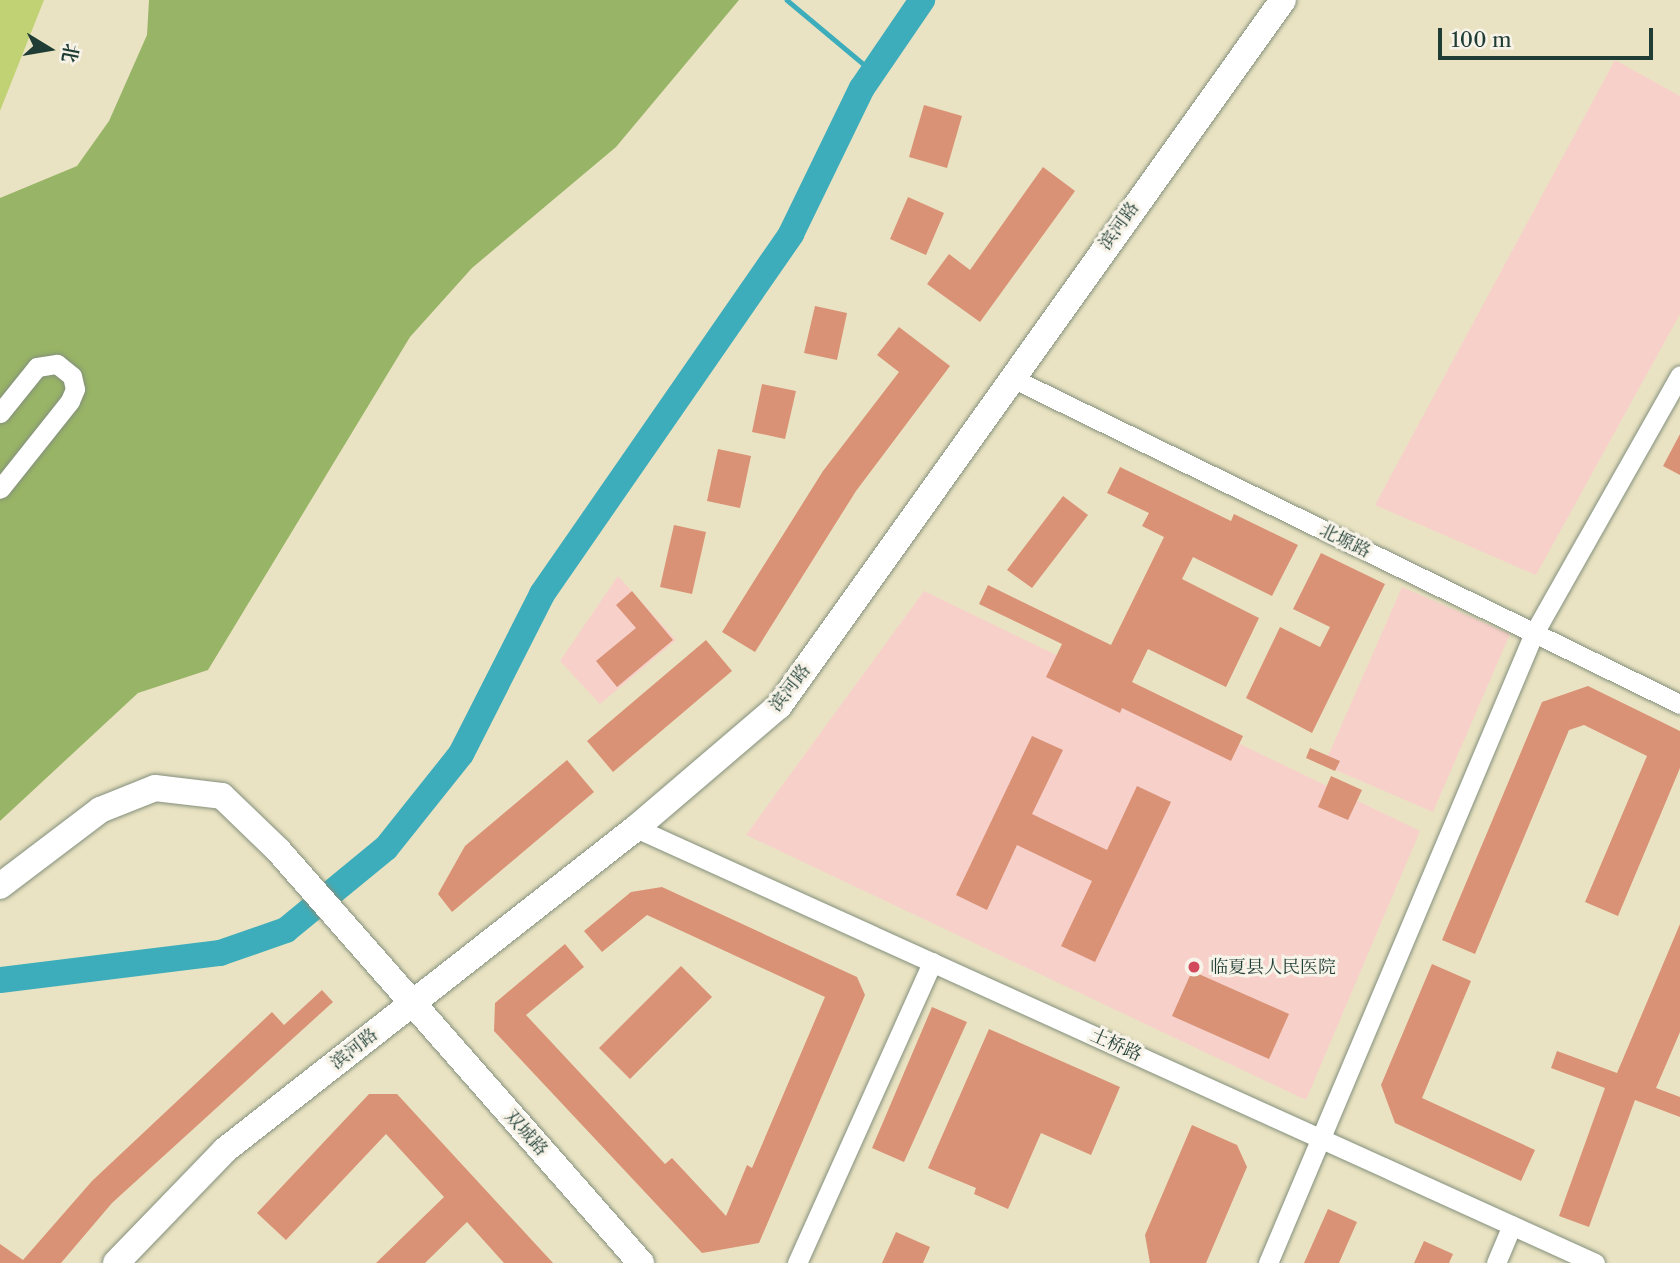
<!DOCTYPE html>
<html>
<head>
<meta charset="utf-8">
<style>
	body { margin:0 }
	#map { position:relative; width:1680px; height:1263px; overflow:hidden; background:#eae3c3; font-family:"Libre Caslon Text","Noto Serif SC",serif }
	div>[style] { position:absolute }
	.built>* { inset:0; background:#f7d0ca }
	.green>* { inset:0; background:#c1d275 }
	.forest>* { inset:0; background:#98b466 }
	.stream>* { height:4.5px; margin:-2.25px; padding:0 2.25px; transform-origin:2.25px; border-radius:2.25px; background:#3eadbb }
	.river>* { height:26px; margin:-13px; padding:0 13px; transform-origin:13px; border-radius:13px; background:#3eadbb }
	.building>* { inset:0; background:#d99275 }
	.roads { filter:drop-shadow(0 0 2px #84907c) drop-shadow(0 0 2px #84907c) }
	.minor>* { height:19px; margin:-9.5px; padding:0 9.5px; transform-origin:9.5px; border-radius:9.5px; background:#fff }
	.major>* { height:26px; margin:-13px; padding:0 13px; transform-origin:13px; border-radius:13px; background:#fff }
	.dots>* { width:19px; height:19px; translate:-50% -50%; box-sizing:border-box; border:4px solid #f7f3e8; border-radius:50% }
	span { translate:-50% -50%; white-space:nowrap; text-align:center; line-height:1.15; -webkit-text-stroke:6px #f7f3e8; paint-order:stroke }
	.street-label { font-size:18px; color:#1f3d34 }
	.poi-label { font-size:18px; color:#1f3d34 }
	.left { translate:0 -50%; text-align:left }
	.north { position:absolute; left:14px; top:14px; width:70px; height:70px; -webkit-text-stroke:5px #f7f3e8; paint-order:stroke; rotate:101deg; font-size:19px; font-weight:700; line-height:28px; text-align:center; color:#1f3d34 }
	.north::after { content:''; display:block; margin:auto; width:24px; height:32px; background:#1f3d34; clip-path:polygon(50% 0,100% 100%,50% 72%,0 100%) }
	.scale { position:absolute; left:1438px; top:28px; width:215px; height:32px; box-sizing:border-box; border:4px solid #1f3d34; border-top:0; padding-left:9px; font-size:21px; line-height:24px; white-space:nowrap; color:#1f3d34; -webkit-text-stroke:5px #f7f3e8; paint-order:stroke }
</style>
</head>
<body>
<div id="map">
	<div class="built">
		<i style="clip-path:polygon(1615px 60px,1680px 96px,1680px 314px,1536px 575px,1375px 505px)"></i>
		<i style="clip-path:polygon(618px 576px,676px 640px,600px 704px,560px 661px)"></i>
		<i style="clip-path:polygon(1402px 587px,1510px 634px,1433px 812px,1324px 765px)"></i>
		<i style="clip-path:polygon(924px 591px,1420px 831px,1306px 1100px,746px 835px)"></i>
	</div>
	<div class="green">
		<i style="clip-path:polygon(0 0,44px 0,0 111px)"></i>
	</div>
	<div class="forest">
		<i style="clip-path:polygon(149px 0,739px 0,616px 147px,472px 268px,410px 337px,208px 670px,138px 693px,0 821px,0 198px,77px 166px,109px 121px,147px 35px)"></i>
	</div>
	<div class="stream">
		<i style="left:787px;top:0;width:112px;rotate:39.9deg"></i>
	</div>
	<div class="river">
		<i style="left:0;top:980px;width:222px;rotate:-7deg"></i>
		<i style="left:220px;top:953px;width:70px;rotate:-19.2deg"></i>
		<i style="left:286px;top:930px;width:129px;rotate:-39.4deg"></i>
		<i style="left:386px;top:848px;width:120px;rotate:-51.4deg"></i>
		<i style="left:461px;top:754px;width:179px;rotate:-63.1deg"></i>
		<i style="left:542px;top:594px;width:438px;rotate:-55.3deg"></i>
		<i style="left:791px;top:234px;width:162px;rotate:-64.1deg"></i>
		<i style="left:862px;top:88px;width:107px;rotate:-55.7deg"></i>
	</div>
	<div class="building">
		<i style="clip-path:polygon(924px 105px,962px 116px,947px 168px,909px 157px)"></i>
		<i style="clip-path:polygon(1043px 167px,1075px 191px,980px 322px,927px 284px,949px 254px,970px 270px)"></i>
		<i style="clip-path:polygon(908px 197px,944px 213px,926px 255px,890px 239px)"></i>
		<i style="clip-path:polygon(815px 306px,847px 313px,837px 360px,804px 353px)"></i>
		<i style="clip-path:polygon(899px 327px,950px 366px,856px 491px,755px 652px,722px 632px,823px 471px,899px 372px,877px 355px)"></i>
		<i style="clip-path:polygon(762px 384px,796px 391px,785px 439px,752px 432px)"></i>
		<i style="clip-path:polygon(1680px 434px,1680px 475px,1663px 466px)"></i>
		<i style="clip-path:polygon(718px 449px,751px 456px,740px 508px,707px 501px)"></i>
		<i style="clip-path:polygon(1120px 467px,1231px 521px,1234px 514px,1298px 545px,1272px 596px,1193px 557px,1182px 579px,1259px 618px,1226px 687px,1148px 649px,1132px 682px,1243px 736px,1231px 761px,1122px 708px,1120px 713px,1046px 677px,1062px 644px,979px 604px,988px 585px,1111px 645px,1164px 537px,1142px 526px,1149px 513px,1107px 493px)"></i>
		<i style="clip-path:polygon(1063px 496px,1088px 515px,1032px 588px,1007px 570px)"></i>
		<i style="clip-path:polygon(674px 525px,706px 532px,692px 594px,660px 587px)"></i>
		<i style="clip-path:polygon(1321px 553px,1385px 584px,1312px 733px,1246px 698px,1280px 627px,1320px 647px,1330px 627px,1293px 609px)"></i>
		<i style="clip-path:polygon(632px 591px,673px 640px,617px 687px,596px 661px,636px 628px,616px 605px)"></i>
		<i style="clip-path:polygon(706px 640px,732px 671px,613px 772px,587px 741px)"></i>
		<i style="clip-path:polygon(1588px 686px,1680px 731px,1680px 768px,1618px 916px,1585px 902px,1647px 756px,1584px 725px,1569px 730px,1475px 954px,1442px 940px,1542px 702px)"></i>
		<i style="clip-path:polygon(1032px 736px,1063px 750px,1032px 814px,1107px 850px,1137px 786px,1171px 802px,1095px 962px,1061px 946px,1092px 881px,1017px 845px,987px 910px,956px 895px)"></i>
		<i style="clip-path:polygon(1310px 748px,1340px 761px,1335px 771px,1306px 758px)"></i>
		<i style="clip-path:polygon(567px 760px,594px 792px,452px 912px,438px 894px,465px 846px)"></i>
		<i style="clip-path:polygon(1331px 776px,1362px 790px,1348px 820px,1318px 807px)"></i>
		<i style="clip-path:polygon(662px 887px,857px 977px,865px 995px,759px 1243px,702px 1253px,494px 1031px,495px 1003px,565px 944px,584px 967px,526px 1015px,665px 1164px,672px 1158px,726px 1216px,747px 1165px,752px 1168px,825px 997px,647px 915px,602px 952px,584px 931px,631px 892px)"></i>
		<i style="clip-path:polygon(1680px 924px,1680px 1032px,1656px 1088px,1680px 1097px,1680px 1117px,1635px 1100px,1589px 1227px,1559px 1216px,1605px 1088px,1551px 1068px,1557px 1051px,1617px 1073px)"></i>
		<i style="clip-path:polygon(1432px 964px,1471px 981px,1422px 1098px,1535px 1150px,1521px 1181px,1395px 1123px,1381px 1085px)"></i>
		<i style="clip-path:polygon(681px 966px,712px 997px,630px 1079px,599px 1048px)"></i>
		<i style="clip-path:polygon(1192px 971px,1289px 1014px,1269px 1059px,1172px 1016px)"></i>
		<i style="clip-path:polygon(322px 990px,333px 1002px,112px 1203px,61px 1263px,0 1263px,0 1244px,23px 1260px,92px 1181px,272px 1012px,284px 1025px)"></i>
		<i style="clip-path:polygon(932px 1007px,967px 1022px,904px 1162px,872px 1148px)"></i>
		<i style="clip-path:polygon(989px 1029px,1120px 1087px,1091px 1155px,1041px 1133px,1008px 1209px,974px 1194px,976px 1188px,928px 1168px)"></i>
		<i style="clip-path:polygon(369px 1094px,397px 1094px,553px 1263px,504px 1263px,467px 1222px,425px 1263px,376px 1263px,444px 1197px,386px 1134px,286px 1240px,257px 1213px)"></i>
		<i style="clip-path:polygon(1192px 1125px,1237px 1145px,1247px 1167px,1206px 1263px,1150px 1263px,1145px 1235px)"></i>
		<i style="clip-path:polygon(1328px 1209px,1357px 1222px,1339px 1263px,1304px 1263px)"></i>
		<i style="clip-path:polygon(896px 1232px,930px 1247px,923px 1263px,882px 1263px)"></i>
		<i style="clip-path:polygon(1424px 1241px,1453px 1254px,1449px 1263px,1414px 1263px)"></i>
	</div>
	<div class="roads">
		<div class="minor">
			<i style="left:1010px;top:377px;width:746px;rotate:26.02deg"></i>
			<i style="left:0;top:413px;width:59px;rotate:-51.2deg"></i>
			<i style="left:37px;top:367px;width:20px;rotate:-9deg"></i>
			<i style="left:57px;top:364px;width:19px;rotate:39deg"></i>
			<i style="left:72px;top:376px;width:13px;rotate:77deg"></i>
			<i style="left:75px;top:389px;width:13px;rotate:113deg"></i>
			<i style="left:70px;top:401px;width:112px;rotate:128.5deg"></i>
			<i style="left:636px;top:828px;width:1053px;rotate:24.4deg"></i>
			<i style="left:797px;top:1263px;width:330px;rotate:-65.8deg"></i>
			<i style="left:1268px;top:1263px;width:684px;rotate:-67.11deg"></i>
			<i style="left:1534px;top:633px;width:296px;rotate:-60.5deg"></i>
			<i style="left:1496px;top:1263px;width:41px;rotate:-67.2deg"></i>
		</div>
		<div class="major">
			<i style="left:0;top:886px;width:126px;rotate:-37.2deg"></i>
			<i style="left:100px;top:810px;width:59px;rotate:-21.8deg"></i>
			<i style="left:155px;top:788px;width:67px;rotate:6.8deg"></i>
			<i style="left:222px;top:796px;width:78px;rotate:44deg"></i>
			<i style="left:278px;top:850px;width:550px;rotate:48.69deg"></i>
			<i style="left:116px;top:1263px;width:157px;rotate:-46deg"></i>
			<i style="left:225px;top:1150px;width:522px;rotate:-38.08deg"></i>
			<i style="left:636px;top:828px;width:188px;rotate:-40.5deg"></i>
			<i style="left:779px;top:706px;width:867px;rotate:-54.48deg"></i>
		</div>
	</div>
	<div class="dots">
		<i style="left:1194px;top:967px;background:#d1495b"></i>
	</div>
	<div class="street-label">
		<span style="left:1119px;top:226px;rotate:-54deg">滨河路</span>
		<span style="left:1345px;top:541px;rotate:26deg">北塬路</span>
		<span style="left:790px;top:688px;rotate:-52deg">滨河路</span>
		<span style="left:1116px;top:1045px;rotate:24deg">土桥路</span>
		<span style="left:354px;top:1049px;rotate:-38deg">滨河路</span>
		<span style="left:526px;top:1133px;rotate:48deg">双城路</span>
	</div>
	<div class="poi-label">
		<span class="left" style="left:1210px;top:967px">临夏县人民医院</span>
	</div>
	<div class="north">北</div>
	<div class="scale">100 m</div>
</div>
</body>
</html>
